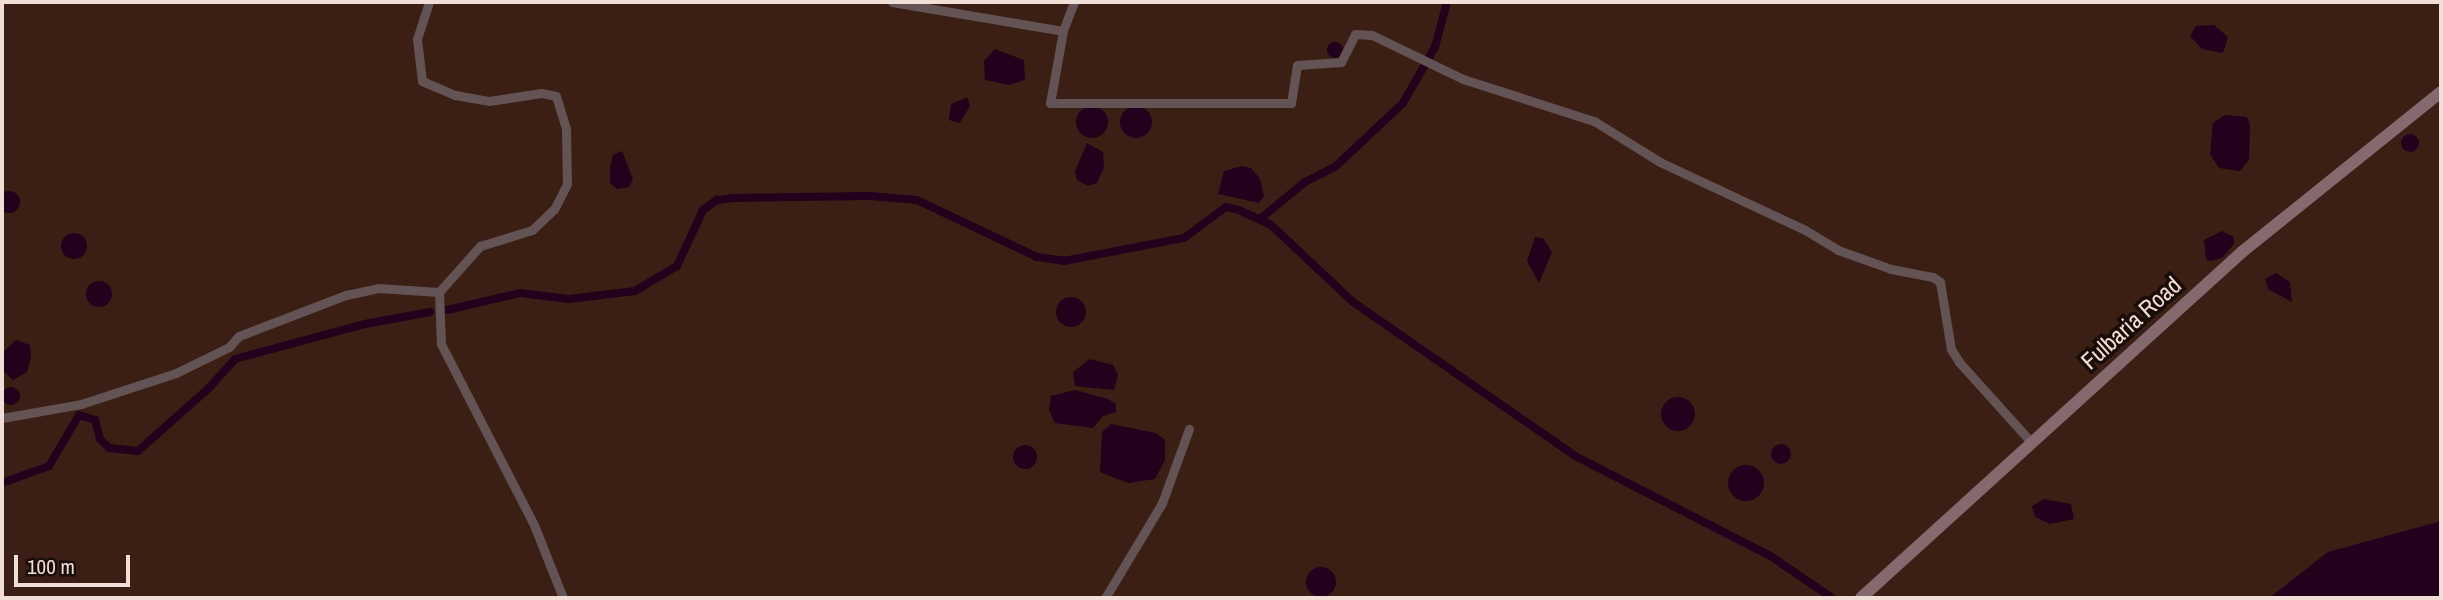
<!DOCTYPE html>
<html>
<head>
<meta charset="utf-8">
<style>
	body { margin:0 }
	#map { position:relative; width:2443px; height:600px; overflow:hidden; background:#3b1f14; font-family:"Archivo Narrow",sans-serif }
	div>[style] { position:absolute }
	.water>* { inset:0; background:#22011d }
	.round { border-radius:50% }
	.canal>* { height:8px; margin:-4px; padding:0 4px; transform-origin:4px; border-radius:4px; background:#22011d }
	.minor>* { height:9px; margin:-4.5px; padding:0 4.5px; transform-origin:4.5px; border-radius:4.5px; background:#635355 }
	.secondary>* { height:12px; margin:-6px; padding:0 6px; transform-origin:6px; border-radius:6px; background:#846a6e }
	span { translate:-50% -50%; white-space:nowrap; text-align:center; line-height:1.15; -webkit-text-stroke:7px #190d08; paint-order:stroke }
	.street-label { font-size:24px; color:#f1ded6 }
	.frame { position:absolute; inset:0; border:4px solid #f1ded6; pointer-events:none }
	.scale { position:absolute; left:14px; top:555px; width:116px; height:32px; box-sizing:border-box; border:4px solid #f1ded6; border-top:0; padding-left:9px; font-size:21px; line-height:24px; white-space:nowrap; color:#f1ded6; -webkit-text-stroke:5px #190d08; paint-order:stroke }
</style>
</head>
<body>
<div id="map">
	<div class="water">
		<i style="clip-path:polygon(2214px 25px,2228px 37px,2223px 53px,2202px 49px,2190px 36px,2196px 26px)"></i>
		<i class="round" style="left:1327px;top:42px;width:16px;height:16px"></i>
		<i style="clip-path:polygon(995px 49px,1024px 60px,1025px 80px,1009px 85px,985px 80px,984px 61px)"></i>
		<i style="clip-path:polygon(967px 97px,970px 106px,960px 123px,949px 120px,951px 104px)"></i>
		<i class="round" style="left:1076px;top:106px;width:32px;height:32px"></i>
		<i class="round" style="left:1120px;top:106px;width:32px;height:32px"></i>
		<i style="clip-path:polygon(2225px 115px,2247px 117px,2250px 125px,2249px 160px,2240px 171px,2219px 168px,2210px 154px,2213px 123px)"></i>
		<i class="round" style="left:2401px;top:134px;width:18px;height:18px"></i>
		<i style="clip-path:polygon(1087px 143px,1103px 152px,1104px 167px,1097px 183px,1088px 186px,1077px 180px,1075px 172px)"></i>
		<i style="clip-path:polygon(622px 151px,633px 179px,629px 187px,617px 189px,610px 183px,610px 167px,613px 155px)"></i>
		<i style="clip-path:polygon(1242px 166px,1251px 168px,1260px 179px,1264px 196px,1259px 203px,1218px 194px,1224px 171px)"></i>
		<i class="round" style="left:-2px;top:191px;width:22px;height:22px"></i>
		<i style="clip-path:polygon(2222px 231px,2234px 237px,2234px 244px,2222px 258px,2210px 261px,2206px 259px,2204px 240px)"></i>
		<i class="round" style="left:61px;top:233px;width:26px;height:26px"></i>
		<i style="clip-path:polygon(1535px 237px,1543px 238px,1552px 252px,1539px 283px,1527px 261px)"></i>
		<i style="clip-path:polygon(2276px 273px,2290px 282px,2292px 302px,2268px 289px,2265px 279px)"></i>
		<i class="round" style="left:86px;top:281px;width:26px;height:26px"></i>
		<i class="round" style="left:1056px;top:297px;width:30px;height:30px"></i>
		<i style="clip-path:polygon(16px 340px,30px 345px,31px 358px,27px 372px,13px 380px,2px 370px,2px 353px)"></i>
		<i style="clip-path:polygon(1090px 359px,1113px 365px,1118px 375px,1114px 390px,1075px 386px,1073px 372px)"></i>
		<i class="round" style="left:2px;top:387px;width:18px;height:18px"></i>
		<i style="clip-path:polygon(1075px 390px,1108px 399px,1116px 404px,1116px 412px,1103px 416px,1093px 428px,1055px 423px,1049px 410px,1051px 396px)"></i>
		<i class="round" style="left:1661px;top:397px;width:34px;height:34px"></i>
		<i style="clip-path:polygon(1111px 424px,1156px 433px,1165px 440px,1165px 460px,1155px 479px,1128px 483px,1100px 472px,1102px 432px)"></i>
		<i class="round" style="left:1771px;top:444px;width:20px;height:20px"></i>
		<i class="round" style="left:1013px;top:445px;width:24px;height:24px"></i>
		<i class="round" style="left:1728px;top:465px;width:36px;height:36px"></i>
		<i style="clip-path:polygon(2044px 499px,2071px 504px,2074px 519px,2050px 524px,2035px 517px,2032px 506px)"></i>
		<i style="clip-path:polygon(2441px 521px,2441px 598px,2269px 598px,2328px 552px)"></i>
		<i class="round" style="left:1306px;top:567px;width:30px;height:30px"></i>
	</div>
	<div class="canal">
		<i style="left:1260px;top:219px;width:58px;rotate:-39.4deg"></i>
		<i style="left:1305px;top:182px;width:35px;rotate:-27deg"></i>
		<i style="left:1336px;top:166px;width:92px;rotate:-43.2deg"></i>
		<i style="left:1403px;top:103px;width:64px;rotate:-60.3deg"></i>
		<i style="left:1435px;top:47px;width:47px;rotate:-75.1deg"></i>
		<i style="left:447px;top:310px;width:75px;rotate:-13.1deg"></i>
		<i style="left:520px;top:293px;width:49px;rotate:7deg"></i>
		<i style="left:569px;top:299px;width:66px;rotate:-6.9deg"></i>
		<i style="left:635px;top:291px;width:49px;rotate:-30.8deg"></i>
		<i style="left:677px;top:266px;width:62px;rotate:-65.1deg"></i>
		<i style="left:703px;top:210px;width:17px;rotate:-36deg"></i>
		<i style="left:717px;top:200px;width:17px;rotate:-7deg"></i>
		<i style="left:734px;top:198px;width:136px;rotate:-0.8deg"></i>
		<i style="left:870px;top:196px;width:47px;rotate:4.9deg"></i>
		<i style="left:917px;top:200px;width:133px;rotate:25.4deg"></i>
		<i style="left:1037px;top:257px;width:27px;rotate:8deg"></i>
		<i style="left:1064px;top:261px;width:122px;rotate:-10.9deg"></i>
		<i style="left:1184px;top:238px;width:52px;rotate:-36.4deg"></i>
		<i style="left:1226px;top:207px;width:13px;rotate:13deg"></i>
		<i style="left:1239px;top:210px;width:35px;rotate:25deg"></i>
		<i style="left:1271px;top:225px;width:112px;rotate:43.2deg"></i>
		<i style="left:1353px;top:302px;width:270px;rotate:34.7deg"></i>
		<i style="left:1575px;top:456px;width:221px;rotate:27.1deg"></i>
		<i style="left:1772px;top:557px;width:73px;rotate:34.3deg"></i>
		<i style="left:2px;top:483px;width:50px;rotate:-19.9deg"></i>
		<i style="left:49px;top:466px;width:59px;rotate:-59.5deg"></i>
		<i style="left:79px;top:415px;width:17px;rotate:17deg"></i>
		<i style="left:95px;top:420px;width:20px;rotate:75deg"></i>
		<i style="left:100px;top:439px;width:13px;rotate:45deg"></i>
		<i style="left:109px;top:448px;width:29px;rotate:6deg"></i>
		<i style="left:138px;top:451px;width:95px;rotate:-41.6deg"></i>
		<i style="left:209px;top:388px;width:39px;rotate:-48deg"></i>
		<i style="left:235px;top:359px;width:135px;rotate:-15.1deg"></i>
		<i style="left:365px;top:324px;width:66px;rotate:-10.5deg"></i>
	</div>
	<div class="minor">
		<i style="left:429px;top:2px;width:39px;rotate:108deg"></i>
		<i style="left:417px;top:39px;width:42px;rotate:83.2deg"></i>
		<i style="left:422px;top:81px;width:36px;rotate:23deg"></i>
		<i style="left:455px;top:95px;width:35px;rotate:10deg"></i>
		<i style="left:489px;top:101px;width:53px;rotate:-8.7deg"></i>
		<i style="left:541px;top:93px;width:15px;rotate:11deg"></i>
		<i style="left:556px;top:96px;width:34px;rotate:73deg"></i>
		<i style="left:566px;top:129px;width:55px;rotate:89deg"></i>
		<i style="left:567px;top:184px;width:28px;rotate:117deg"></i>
		<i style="left:554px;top:209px;width:30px;rotate:136deg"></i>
		<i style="left:532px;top:230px;width:54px;rotate:162.9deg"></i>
		<i style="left:480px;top:246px;width:62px;rotate:131.7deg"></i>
		<i style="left:439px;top:292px;width:52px;rotate:87.8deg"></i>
		<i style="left:441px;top:344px;width:203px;rotate:62.8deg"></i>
		<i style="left:534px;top:525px;width:79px;rotate:68.3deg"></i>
		<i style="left:892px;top:2px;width:173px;rotate:9.6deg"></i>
		<i style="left:1074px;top:2px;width:31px;rotate:111deg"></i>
		<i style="left:1063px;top:31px;width:73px;rotate:100.2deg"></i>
		<i style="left:1050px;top:103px;width:241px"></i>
		<i style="left:1291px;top:103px;width:38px;rotate:-81deg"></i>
		<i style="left:1297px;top:65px;width:44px;rotate:-3.9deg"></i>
		<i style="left:1341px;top:62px;width:31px;rotate:-63deg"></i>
		<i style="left:1355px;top:34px;width:17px;rotate:3deg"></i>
		<i style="left:1372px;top:35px;width:101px;rotate:25.8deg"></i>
		<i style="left:1463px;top:79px;width:138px;rotate:17.8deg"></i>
		<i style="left:1594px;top:121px;width:78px;rotate:31.8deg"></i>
		<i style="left:1660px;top:162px;width:160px;rotate:25.1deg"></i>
		<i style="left:1805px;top:230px;width:39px;rotate:31deg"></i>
		<i style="left:1838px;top:250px;width:56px;rotate:19.7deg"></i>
		<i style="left:1891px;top:269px;width:43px;rotate:10.8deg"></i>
		<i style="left:1933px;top:277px;width:9px;rotate:36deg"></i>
		<i style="left:1940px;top:282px;width:68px;rotate:80.7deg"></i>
		<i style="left:1951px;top:349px;width:15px;rotate:58deg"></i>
		<i style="left:1959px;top:362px;width:108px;rotate:48deg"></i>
		<i style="left:2px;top:418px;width:80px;rotate:-10deg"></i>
		<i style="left:81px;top:404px;width:100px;rotate:-18.1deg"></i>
		<i style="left:176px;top:373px;width:59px;rotate:-26.1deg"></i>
		<i style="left:229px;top:347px;width:15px;rotate:-48deg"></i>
		<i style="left:239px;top:336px;width:115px;rotate:-21deg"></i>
		<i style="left:346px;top:295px;width:33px;rotate:-12deg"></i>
		<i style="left:378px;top:288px;width:61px;rotate:3.8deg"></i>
		<i style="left:1105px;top:598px;width:111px;rotate:-59deg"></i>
		<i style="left:1162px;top:503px;width:79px;rotate:-70deg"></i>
	</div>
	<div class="secondary">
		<i style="left:1861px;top:598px;width:515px;rotate:-42.24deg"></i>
		<i style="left:2242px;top:252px;width:255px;rotate:-38.8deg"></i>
	</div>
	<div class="street-label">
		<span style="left:2131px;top:323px;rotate:-42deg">Fulbaria Road</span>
	</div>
	<div class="frame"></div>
	<div class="scale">100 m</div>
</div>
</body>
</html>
